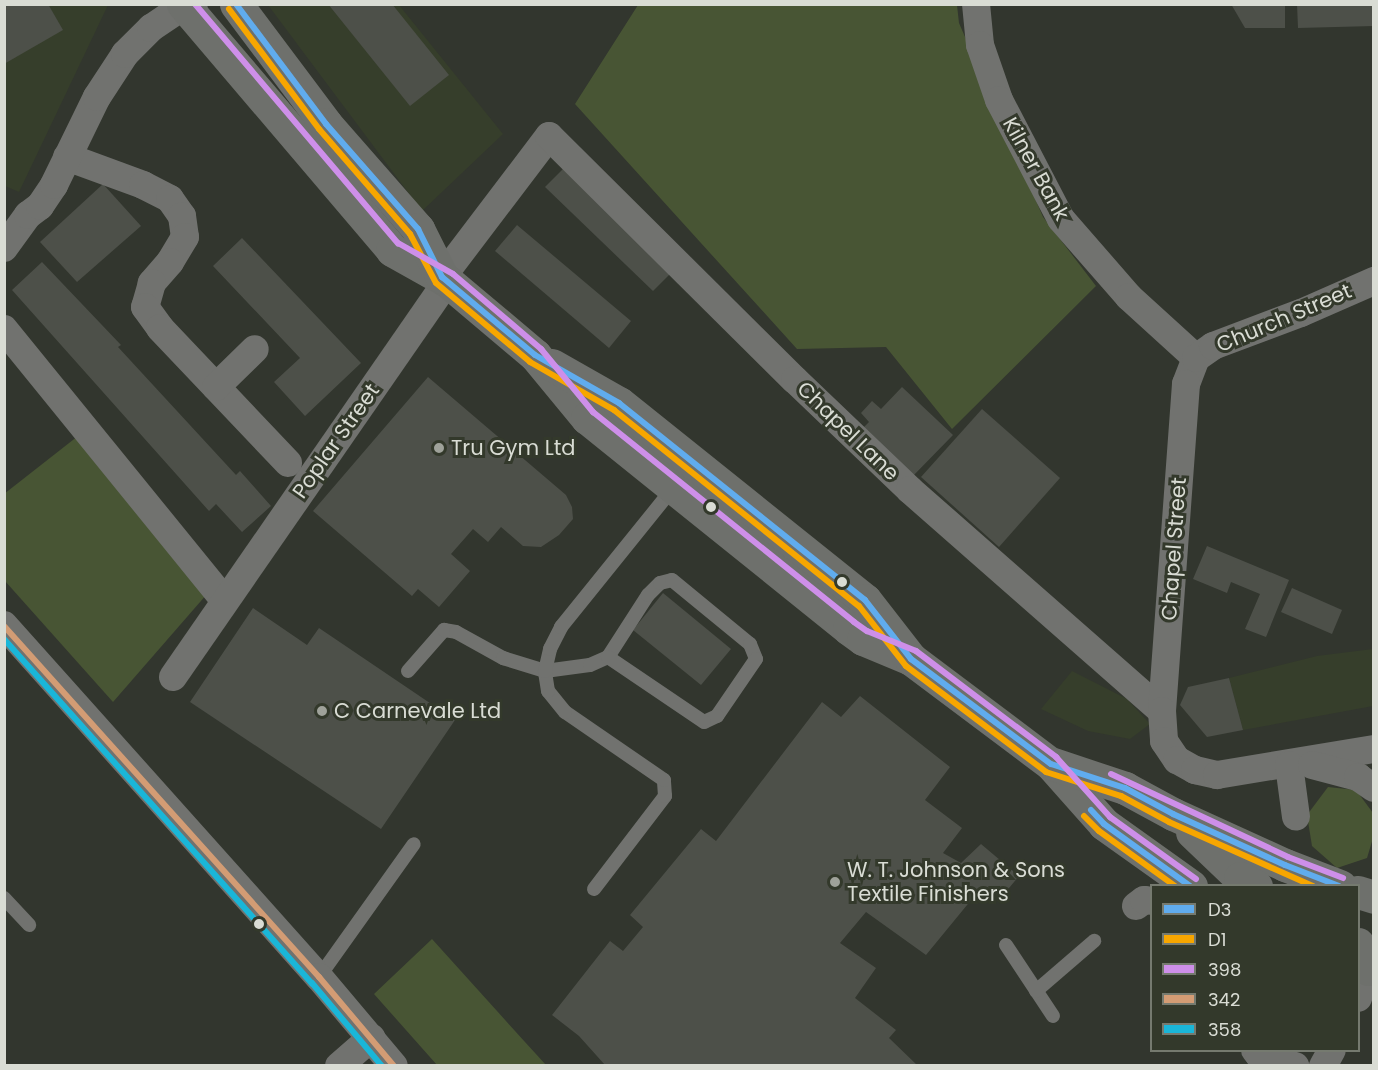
<!DOCTYPE html>
<html>
<head>
<meta charset="utf-8">
<style>
	body { margin:0 }
	#map { position:relative; width:1378px; height:1070px; overflow:hidden; background:#32362e; font-family:Poppins,sans-serif }
	div>[style] { position:absolute }
	.built>* { inset:0; background:#363e2b }
	.green>* { inset:0; background:#485534 }
	.building>* { inset:0; background:#4d5049 }
	.service>* { height:14px; margin:-7px; padding:0 7px; transform-origin:7px; border-radius:7px; background:#71726f }
	.minor>* { height:28px; margin:-14px; padding:0 14px; transform-origin:14px; border-radius:14px; background:#71726f }
	.trunk>* { height:33px; margin:-16.5px; padding:0 16.5px; transform-origin:16.5px; border-radius:16.5px; background:#6e706c }
	.bus-1>* { height:6px; margin:-3px; padding:0 3px; transform-origin:3px; border-radius:3px; background:#60acee }
	.bus-2>* { height:6px; margin:-3px; padding:0 3px; transform-origin:3px; border-radius:3px; background:#f7a600 }
	.bus-3>* { height:6px; margin:-3px; padding:0 3px; transform-origin:3px; border-radius:3px; background:#ce8fe9 }
	.bus-4>* { height:6px; margin:-3px; padding:0 3px; transform-origin:3px; border-radius:3px; background:#d39c74 }
	.bus-5>* { height:6px; margin:-3px; padding:0 3px; transform-origin:3px; border-radius:3px; background:#1ab6d8 }
	.dots>* { width:16px; height:16px; translate:-50% -50%; box-sizing:border-box; border:3px solid #33392b; border-radius:50% }
	span { translate:-50% -50%; white-space:nowrap; text-align:center; line-height:1.15; -webkit-text-stroke:6px #33392b; paint-order:stroke }
	.street-label { font-size:21px; color:#d9dcd4 }
	.poi-label { font-size:21px; color:#d9dcd4 }
	.left { translate:0 -50%; text-align:left }
	.frame { position:absolute; inset:0; border:6px solid #d9dcd4; pointer-events:none }
	.legend { position:absolute; left:1150px; top:884px; width:210px; height:168px; box-sizing:border-box; background:#33392b; border:2px solid #757a6f; margin:0; padding:8px 10px; list-style:none; font-size:18px; color:#d9dcd4 }
	.legend li { display:flex; align-items:center; gap:12px; height:30px }
	.legend b { width:30px; border:2px solid #757a6f }
</style>
</head>
<body>
<div id="map">
	<div class="built">
		<i style="clip-path:polygon(5px 5px,108px 5px,19px 192px,5px 186px)"></i>
		<i style="clip-path:polygon(268px 5px,399px 5px,503px 134px,422px 211px)"></i>
		<i style="clip-path:polygon(1373px 649px,1373px 706px,1243px 730px,1229px 678px,1317px 656px)"></i>
		<i style="clip-path:polygon(1072px 671px,1127px 699px,1150px 724px,1130px 739px,1088px 731px,1041px 709px)"></i>
	</div>
	<div class="green">
		<i style="clip-path:polygon(638px 5px,957px 5px,959px 23px,1043px 217px,1096px 286px,952px 429px,886px 347px,797px 349px,575px 104px)"></i>
		<i style="clip-path:polygon(78px 436px,207px 594px,113px 702px,5px 581px,4px 494px)"></i>
		<i style="clip-path:polygon(1328px 787px,1356px 790px,1373px 813px,1373px 838px,1367px 858px,1337px 868px,1312px 846px,1307px 815px)"></i>
		<i style="clip-path:polygon(432px 939px,525px 1042px,546px 1065px,437px 1065px,374px 994px)"></i>
	</div>
	<div class="building">
		<i style="clip-path:polygon(4px 4px,48px 4px,63px 30px,4px 64px)"></i>
		<i style="clip-path:polygon(328px 4px,392px 4px,449px 75px,410px 106px)"></i>
		<i style="clip-path:polygon(1231px 4px,1285px 4px,1285px 28px,1245px 28px)"></i>
		<i style="clip-path:polygon(1297px 4px,1374px 4px,1374px 26px,1298px 28px)"></i>
		<i style="clip-path:polygon(563px 169px,671px 273px,653px 291px,545px 187px)"></i>
		<i style="clip-path:polygon(103px 184px,141px 226px,77px 282px,40px 242px)"></i>
		<i style="clip-path:polygon(517px 225px,631px 321px,609px 348px,495px 251px)"></i>
		<i style="clip-path:polygon(242px 238px,361px 363px,305px 416px,274px 382px,300px 358px,213px 266px)"></i>
		<i style="clip-path:polygon(42px 262px,121px 345px,118px 347px,236px 475px,240px 471px,271px 506px,242px 532px,216px 504px,209px 511px,12px 290px)"></i>
		<i style="clip-path:polygon(428px 377px,566px 495px,572px 507px,573px 519px,559px 535px,541px 547px,523px 546px,501px 527px,488px 542px,473px 529px,451px 554px,470px 571px,439px 607px,418px 589px,412px 596px,313px 511px)"></i>
		<i style="clip-path:polygon(902px 387px,953px 435px,912px 477px,862px 429px,869px 422px,861px 413px,872px 401px,881px 409px)"></i>
		<i style="clip-path:polygon(982px 409px,1060px 478px,999px 547px,921px 477px)"></i>
		<i style="clip-path:polygon(1207px 546px,1289px 580px,1266px 637px,1245px 629px,1260px 594px,1231px 582px,1227px 593px,1193px 579px)"></i>
		<i style="clip-path:polygon(1292px 588px,1342px 610px,1332px 634px,1281px 612px)"></i>
		<i style="clip-path:polygon(663px 593px,731px 649px,701px 685px,633px 630px)"></i>
		<i style="clip-path:polygon(253px 608px,307px 645px,319px 628px,455px 720px,381px 829px,190px 702px)"></i>
		<i style="clip-path:polygon(1229px 678px,1243px 730px,1207px 737px,1180px 705px,1188px 687px)"></i>
		<i style="clip-path:polygon(860px 696px,950px 767px,925px 800px,962px 828px,943px 853px,961px 863px,981px 844px,1019px 876px,999px 900px,981px 888px,926px 955px,866px 912px,840px 943px,876px 968px,855px 998px,896px 1030px,889px 1038px,917px 1065px,605px 1065px,579px 1036px,552px 1015px,610px 941px,623px 951px,643px 927px,630px 915px,701px 829px,716px 841px,822px 702px,841px 717px)"></i>
	</div>
	<div class="service">
		<i style="left:408px;top:671px;width:55px;rotate:-48.7deg"></i>
		<i style="left:444px;top:630px;width:12px;rotate:9deg"></i>
		<i style="left:456px;top:632px;width:54px;rotate:29deg"></i>
		<i style="left:503px;top:658px;width:44px;rotate:17.2deg"></i>
		<i style="left:545px;top:671px;width:45px;rotate:-7.6deg"></i>
		<i style="left:590px;top:665px;width:20px;rotate:-24deg"></i>
		<i style="left:608px;top:657px;width:74px;rotate:-57.2deg"></i>
		<i style="left:648px;top:595px;width:17px;rotate:-45deg"></i>
		<i style="left:660px;top:583px;width:12px;rotate:-14deg"></i>
		<i style="left:672px;top:580px;width:101px;rotate:39.4deg"></i>
		<i style="left:750px;top:644px;width:16px;rotate:68deg"></i>
		<i style="left:756px;top:659px;width:69px;rotate:124.4deg"></i>
		<i style="left:717px;top:716px;width:14px;rotate:155deg"></i>
		<i style="left:704px;top:722px;width:116px;rotate:-145.9deg"></i>
		<i style="left:594px;top:889px;width:117px;rotate:-52.6deg"></i>
		<i style="left:665px;top:796px;width:16px;rotate:-94deg"></i>
		<i style="left:664px;top:780px;width:120px;rotate:-145.5deg"></i>
		<i style="left:565px;top:712px;width:27px;rotate:-129deg"></i>
		<i style="left:548px;top:691px;width:20px;rotate:-99deg"></i>
		<i style="left:545px;top:671px;width:23px;rotate:-77deg"></i>
		<i style="left:550px;top:649px;width:25px;rotate:-63deg"></i>
		<i style="left:561px;top:627px;width:179px;rotate:-51.1deg"></i>
		<i style="left:4px;top:898px;width:37px;rotate:47deg"></i>
		<i style="left:1006px;top:945px;width:85px;rotate:56.5deg"></i>
		<i style="left:319px;top:977px;width:163px;rotate:-54.5deg"></i>
		<i style="left:1036px;top:991px;width:77px;rotate:-40.8deg"></i>
	</div>
	<div class="minor">
		<i style="left:976px;top:4px;width:41px;rotate:84.4deg"></i>
		<i style="left:980px;top:45px;width:58px;rotate:70.9deg"></i>
		<i style="left:999px;top:100px;width:134px;rotate:62.5deg"></i>
		<i style="left:1061px;top:219px;width:103px;rotate:48.9deg"></i>
		<i style="left:1129px;top:297px;width:91px;rotate:42.3deg"></i>
		<i style="left:67px;top:157px;width:81px;rotate:20.2deg"></i>
		<i style="left:143px;top:185px;width:30px;rotate:27deg"></i>
		<i style="left:170px;top:199px;width:21px;rotate:55deg"></i>
		<i style="left:182px;top:216px;width:21px;rotate:82deg"></i>
		<i style="left:185px;top:237px;width:29px;rotate:121deg"></i>
		<i style="left:170px;top:262px;width:28px;rotate:131deg"></i>
		<i style="left:152px;top:283px;width:25px;rotate:106deg"></i>
		<i style="left:145px;top:307px;width:26px;rotate:54deg"></i>
		<i style="left:160px;top:328px;width:186px;rotate:46.5deg"></i>
		<i style="left:4px;top:248px;width:41px;rotate:-54deg"></i>
		<i style="left:28px;top:215px;width:15px;rotate:-37deg"></i>
		<i style="left:40px;top:206px;width:25px;rotate:-56deg"></i>
		<i style="left:54px;top:185px;width:98px;rotate:-64deg"></i>
		<i style="left:97px;top:97px;width:51px;rotate:-56.9deg"></i>
		<i style="left:125px;top:54px;width:37px;rotate:-45deg"></i>
		<i style="left:151px;top:28px;width:40px;rotate:-34deg"></i>
		<i style="left:184px;top:6px;width:10px;rotate:-11deg"></i>
		<i style="left:442px;top:277px;width:177px;rotate:-52.8deg"></i>
		<i style="left:549px;top:136px;width:346px;rotate:44.8deg"></i>
		<i style="left:795px;top:380px;width:159px;rotate:43.7deg"></i>
		<i style="left:910px;top:490px;width:335px;rotate:41.3deg"></i>
		<i style="left:4px;top:329px;width:350px;rotate:50.9deg"></i>
		<i style="left:1196px;top:358px;width:28px;rotate:111deg"></i>
		<i style="left:1186px;top:384px;width:328px;rotate:94.2deg"></i>
		<i style="left:1162px;top:711px;width:30px;rotate:86deg"></i>
		<i style="left:1164px;top:741px;width:23px;rotate:56deg"></i>
		<i style="left:1177px;top:760px;width:21px;rotate:29deg"></i>
		<i style="left:1195px;top:770px;width:23px;rotate:13deg"></i>
		<i style="left:1217px;top:775px;width:159px;rotate:-9.4deg"></i>
		<i style="left:1196px;top:358px;width:21px;rotate:-35deg"></i>
		<i style="left:1213px;top:346px;width:94px;rotate:-20.6deg"></i>
		<i style="left:1301px;top:313px;width:80px;rotate:-23.7deg"></i>
		<i style="left:216px;top:387px;width:54px;rotate:-44.3deg"></i>
		<i style="left:4px;top:625px;width:472px;rotate:48.2deg"></i>
		<i style="left:319px;top:977px;width:116px;rotate:49.9deg"></i>
		<i style="left:173px;top:677px;width:482px;rotate:-55.3deg"></i>
		<i style="left:1289px;top:765px;width:52px;rotate:82.3deg"></i>
		<i style="left:1312px;top:765px;width:48px;rotate:14.6deg"></i>
		<i style="left:1358px;top:777px;width:19px;rotate:35deg"></i>
		<i style="left:1136px;top:906px;width:10px;rotate:-37deg"></i>
		<i style="left:1144px;top:900px;width:8px;rotate:7deg"></i>
		<i style="left:1358px;top:998px;width:31px;rotate:-71deg"></i>
		<i style="left:1255px;top:1050px;width:6px;rotate:51deg"></i>
		<i style="left:1259px;top:1055px;width:38px;rotate:17deg"></i>
		<i style="left:339px;top:1066px;width:43px;rotate:-41.2deg"></i>
		<i style="left:1323px;top:1066px;width:18px;rotate:-61deg"></i>
	</div>
	<div class="trunk">
		<i style="left:183px;top:4px;width:323px;rotate:49.6deg"></i>
		<i style="left:392px;top:250px;width:63px;rotate:29.4deg"></i>
		<i style="left:447px;top:281px;width:115px;rotate:40.1deg"></i>
		<i style="left:535px;top:355px;width:82px;rotate:50.5deg"></i>
		<i style="left:587px;top:418px;width:336px;rotate:38.8deg"></i>
		<i style="left:849px;top:629px;width:17px;rotate:36deg"></i>
		<i style="left:863px;top:639px;width:52px;rotate:22.6deg"></i>
		<i style="left:911px;top:659px;width:175px;rotate:36.9deg"></i>
		<i style="left:1051px;top:764px;width:80px;rotate:48.5deg"></i>
		<i style="left:1104px;top:824px;width:107px;rotate:35.5deg"></i>
		<i style="left:236px;top:4px;width:150px;rotate:53.1deg"></i>
		<i style="left:326px;top:124px;width:140px;rotate:48.8deg"></i>
		<i style="left:418px;top:229px;width:54px;rotate:63.4deg"></i>
		<i style="left:552px;top:365px;width:77px;rotate:29.6deg"></i>
		<i style="left:619px;top:403px;width:315px;rotate:38.7deg"></i>
		<i style="left:865px;top:600px;width:75px;rotate:52.1deg"></i>
		<i style="left:1053px;top:764px;width:76px;rotate:18.4deg"></i>
		<i style="left:1125px;top:788px;width:55px;rotate:28.4deg"></i>
		<i style="left:1173px;top:814px;width:123px;rotate:24.5deg"></i>
		<i style="left:1285px;top:865px;width:59px;rotate:20.9deg"></i>
		<i style="left:1192px;top:832px;width:66px;rotate:43.8deg"></i>
		<i style="left:1240px;top:878px;width:18px;rotate:27deg"></i>
		<i style="left:1358px;top:892px;width:17px;rotate:17deg"></i>
		<i style="left:1358px;top:944px;width:27px;rotate:68deg"></i>
	</div>
	<div class="bus-1">
		<i style="left:236px;top:4px;width:150px;rotate:53.1deg"></i>
		<i style="left:326px;top:124px;width:140px;rotate:48.8deg"></i>
		<i style="left:418px;top:229px;width:54px;rotate:63.4deg"></i>
		<i style="left:442px;top:277px;width:121px;rotate:40deg"></i>
		<i style="left:535px;top:355px;width:97px;rotate:29.7deg"></i>
		<i style="left:619px;top:403px;width:315px;rotate:38.7deg"></i>
		<i style="left:865px;top:600px;width:75px;rotate:52.1deg"></i>
		<i style="left:911px;top:659px;width:175px;rotate:36.9deg"></i>
		<i style="left:1051px;top:764px;width:78px;rotate:18deg"></i>
		<i style="left:1125px;top:788px;width:55px;rotate:28.4deg"></i>
		<i style="left:1173px;top:814px;width:123px;rotate:24.5deg"></i>
		<i style="left:1285px;top:865px;width:58px;rotate:21.3deg"></i>
		<i style="left:1091px;top:810px;width:19px;rotate:47deg"></i>
		<i style="left:1104px;top:824px;width:106px;rotate:35.8deg"></i>
	</div>
	<div class="bus-2">
		<i style="left:229px;top:9px;width:150px;rotate:53.1deg"></i>
		<i style="left:319px;top:129px;width:139px;rotate:49.1deg"></i>
		<i style="left:410px;top:234px;width:55px;rotate:62deg"></i>
		<i style="left:436px;top:283px;width:123px;rotate:40deg"></i>
		<i style="left:530px;top:362px;width:97px;rotate:29.7deg"></i>
		<i style="left:614px;top:410px;width:314px;rotate:38.7deg"></i>
		<i style="left:859px;top:606px;width:76px;rotate:51.9deg"></i>
		<i style="left:906px;top:666px;width:176px;rotate:37.1deg"></i>
		<i style="left:1046px;top:772px;width:79px;rotate:17.7deg"></i>
		<i style="left:1121px;top:796px;width:55px;rotate:28.4deg"></i>
		<i style="left:1169px;top:822px;width:158px;rotate:24deg"></i>
		<i style="left:1084px;top:816px;width:21px;rotate:45deg"></i>
		<i style="left:1099px;top:831px;width:94px;rotate:35.9deg"></i>
	</div>
	<div class="bus-3">
		<i style="left:195px;top:4px;width:314px;rotate:49.7deg"></i>
		<i style="left:398px;top:243px;width:63px;rotate:29.4deg"></i>
		<i style="left:453px;top:274px;width:116px;rotate:40.4deg"></i>
		<i style="left:541px;top:349px;width:82px;rotate:50.5deg"></i>
		<i style="left:593px;top:412px;width:335px;rotate:38.8deg"></i>
		<i style="left:854px;top:622px;width:16px;rotate:35deg"></i>
		<i style="left:867px;top:631px;width:53px;rotate:22.2deg"></i>
		<i style="left:916px;top:651px;width:176px;rotate:37.1deg"></i>
		<i style="left:1056px;top:757px;width:81px;rotate:48deg"></i>
		<i style="left:1110px;top:817px;width:106px;rotate:35.8deg"></i>
		<i style="left:1111px;top:774px;width:195px;rotate:25.1deg"></i>
		<i style="left:1288px;top:857px;width:59px;rotate:20.9deg"></i>
	</div>
	<div class="bus-4">
		<i style="left:4px;top:626px;width:472px;rotate:48.1deg"></i>
		<i style="left:319px;top:977px;width:116px;rotate:49.9deg"></i>
	</div>
	<div class="bus-5">
		<i style="left:4px;top:639px;width:462px;rotate:48.2deg"></i>
		<i style="left:312px;top:983px;width:109px;rotate:49.9deg"></i>
	</div>
	<div class="dots">
		<i style="left:439px;top:448px;background:#9fa29a"></i>
		<i style="left:711px;top:507px;background:#d9dcd4"></i>
		<i style="left:842px;top:582px;background:#d9dcd4"></i>
		<i style="left:322px;top:711px;background:#9fa29a"></i>
		<i style="left:835px;top:882px;background:#9fa29a"></i>
		<i style="left:259px;top:924px;background:#d9dcd4"></i>
	</div>
	<div class="street-label">
		<span style="left:1036px;top:169px;rotate:61deg">Kilner Bank</span>
		<span style="left:1284px;top:318px;rotate:-23deg">Church Street</span>
		<span style="left:848px;top:431px;rotate:44deg">Chapel Lane</span>
		<span style="left:336px;top:441px;rotate:-55deg">Poplar Street</span>
		<span style="left:1174px;top:549px;rotate:-86deg">Chapel Street</span>
	</div>
	<div class="poi-label">
		<span class="left" style="left:451px;top:448px">Tru Gym Ltd</span>
		<span class="left" style="left:334px;top:711px">C Carnevale Ltd</span>
		<span class="left" style="left:847px;top:882px">W. T. Johnson &amp; Sons<br>Textile Finishers</span>
	</div>
	<div class="frame"></div>
	<ul class="legend">
	<li><b style="height:8px;background:#60acee"></b>D3</li>
	<li><b style="height:8px;background:#f7a600"></b>D1</li>
	<li><b style="height:8px;background:#ce8fe9"></b>398</li>
	<li><b style="height:8px;background:#d39c74"></b>342</li>
	<li><b style="height:8px;background:#1ab6d8"></b>358</li>
	</ul>
</div>
</body>
</html>
